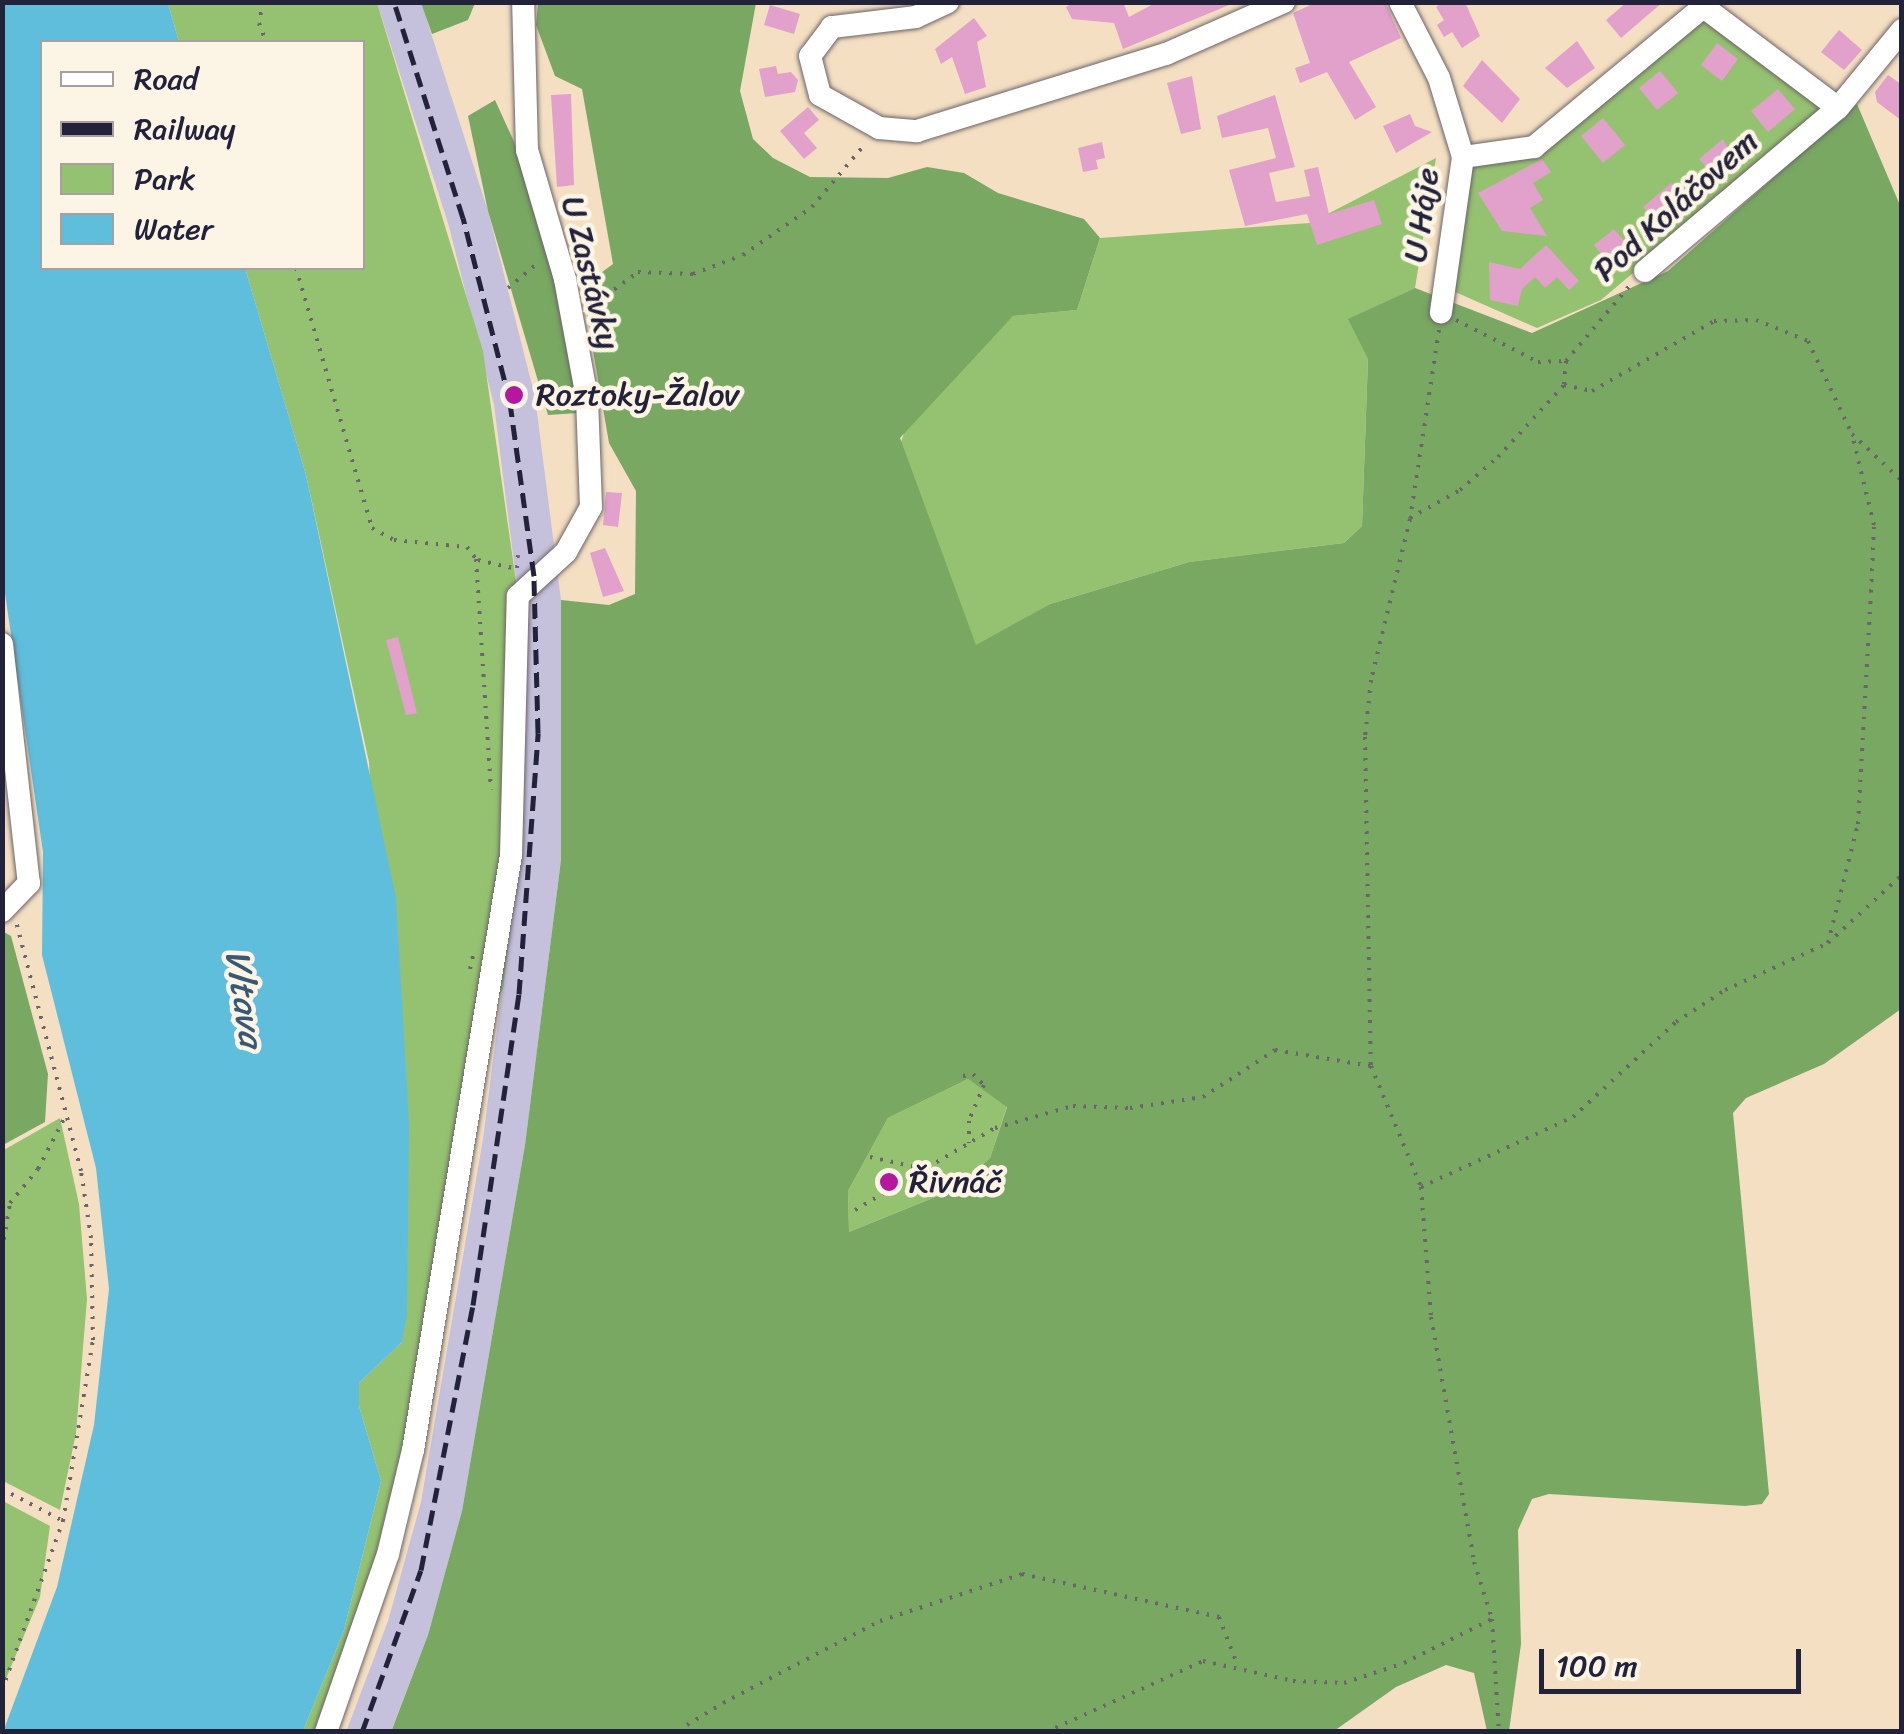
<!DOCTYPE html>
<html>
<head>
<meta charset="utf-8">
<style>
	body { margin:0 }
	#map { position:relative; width:1904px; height:1734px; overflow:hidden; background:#f4dfc2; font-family:Sriracha,sans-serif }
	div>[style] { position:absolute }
	.industrial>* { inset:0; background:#c5c0db }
	.green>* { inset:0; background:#95c270 }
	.forest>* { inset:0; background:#78a862 }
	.water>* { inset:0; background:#5ebedc }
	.building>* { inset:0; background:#e1a1cb }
	.path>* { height:4px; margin-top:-2px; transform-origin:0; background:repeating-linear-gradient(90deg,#6c646a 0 2.5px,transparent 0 10.5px) }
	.roads { filter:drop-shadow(0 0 2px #6c646a) drop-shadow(0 0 2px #6c646a) }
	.minor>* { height:22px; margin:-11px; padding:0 11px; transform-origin:11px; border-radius:11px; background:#fff }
	.rail>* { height:5px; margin-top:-2.5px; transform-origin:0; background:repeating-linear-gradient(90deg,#22223b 0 15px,transparent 0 23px) }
	.dots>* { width:28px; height:28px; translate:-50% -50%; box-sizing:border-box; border:5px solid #fcf5e5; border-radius:50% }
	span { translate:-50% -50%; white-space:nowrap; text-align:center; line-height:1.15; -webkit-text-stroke:9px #fcf5e5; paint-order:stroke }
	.street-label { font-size:32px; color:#22223b }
	.poi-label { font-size:32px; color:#22223b }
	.left { translate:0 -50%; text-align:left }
	.water-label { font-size:35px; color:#375973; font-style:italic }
	.frame { position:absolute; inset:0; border:5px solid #22223b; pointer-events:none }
	.legend { position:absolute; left:40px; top:40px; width:325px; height:230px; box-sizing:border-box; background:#fcf5e5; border:2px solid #a5a1a1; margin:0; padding:12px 18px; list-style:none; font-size:30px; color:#22223b }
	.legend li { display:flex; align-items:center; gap:20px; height:50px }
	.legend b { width:50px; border:2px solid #a5a1a1 }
	.scale { position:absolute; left:1539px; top:1649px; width:262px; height:45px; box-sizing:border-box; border:5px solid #22223b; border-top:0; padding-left:12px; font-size:30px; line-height:35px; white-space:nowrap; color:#22223b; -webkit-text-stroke:8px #fcf5e5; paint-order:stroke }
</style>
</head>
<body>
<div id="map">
	<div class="industrial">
		<i style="clip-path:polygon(421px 2px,488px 211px,535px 397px,561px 600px,561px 860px,525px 1145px,462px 1511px,428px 1635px,391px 1731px,346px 1732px,388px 1621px,421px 1502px,483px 1139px,519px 857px,519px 602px,494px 405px,448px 223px,377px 3px)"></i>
	</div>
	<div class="green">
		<i style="clip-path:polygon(168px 3px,377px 3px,483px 351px,519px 602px,519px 857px,503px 989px,481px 1025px,384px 1554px,322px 1731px,303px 1731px,344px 1630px,381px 1481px,359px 1406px,359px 1383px,402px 1342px,369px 762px,306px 475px,245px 268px,362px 268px,362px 42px,179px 42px)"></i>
		<i style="clip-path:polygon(1707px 13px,1827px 109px,1601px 300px,1537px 328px,1453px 291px,1474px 160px,1549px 145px)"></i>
		<i style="clip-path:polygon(1436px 158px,1415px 288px,1349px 319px,1368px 358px,1362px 526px,1344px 543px,1189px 562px,1050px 604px,976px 646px,899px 448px,906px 427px,943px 385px,1013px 316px,1077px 310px,1100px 238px,1310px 223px)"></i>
		<i style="clip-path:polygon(968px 1079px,1007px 1106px,990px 1158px,955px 1189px,849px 1232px,848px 1191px,888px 1118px)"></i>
		<i style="clip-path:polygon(60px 1118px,79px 1204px,87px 1299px,76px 1433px,60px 1510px,3px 1481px,2px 1151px)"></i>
		<i style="clip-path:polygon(3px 1501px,50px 1526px,40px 1597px,3px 1686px)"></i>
	</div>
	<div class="forest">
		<i style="clip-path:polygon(421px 3px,421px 2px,475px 3px,468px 20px,432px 34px)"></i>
		<i style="clip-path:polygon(evenodd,538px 3px,756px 3px,740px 91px,753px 139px,773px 158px,810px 177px,888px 178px,927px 167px,964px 173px,998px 193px,1084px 219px,1100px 238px,1077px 310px,1013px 316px,900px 438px,976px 645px,1050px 604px,1189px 562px,1344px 543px,1362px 526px,1368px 359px,1348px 319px,1415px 288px,1532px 333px,1668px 271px,1857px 104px,1902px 210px,1901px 1009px,1824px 1064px,1746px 1098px,1733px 1113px,1769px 1494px,1762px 1504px,1745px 1506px,1549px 1494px,1532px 1499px,1518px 1530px,1521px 1644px,1509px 1731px,1487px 1731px,1474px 1673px,1446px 1665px,1396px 1687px,1334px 1731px,391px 1732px,428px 1635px,462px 1511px,525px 1145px,561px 860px,561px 600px,609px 605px,635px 594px,636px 491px,609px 443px,582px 287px,613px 264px,582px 89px,555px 76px,536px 25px,538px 3px,968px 1079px,1007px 1107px,990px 1158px,955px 1189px,849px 1232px,848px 1191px,888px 1118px,968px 1079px)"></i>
		<i style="clip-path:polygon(495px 100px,521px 157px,565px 321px,578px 413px,548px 415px,488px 211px,468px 116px)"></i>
		<i style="clip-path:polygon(2px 931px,11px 936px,48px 1074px,45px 1122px,3px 1145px)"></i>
	</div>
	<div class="water">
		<i style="clip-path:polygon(3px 3px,168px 3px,179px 42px,42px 42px,42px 268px,245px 268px,306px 475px,396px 898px,409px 1124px,407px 1313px,402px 1342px,359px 1383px,359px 1406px,381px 1481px,344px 1630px,303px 1731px,3px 1732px,57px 1587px,94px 1425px,109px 1289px,96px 1168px,42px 955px,43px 852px,3px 580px)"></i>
	</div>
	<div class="building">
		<i style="clip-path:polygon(1075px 2px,1123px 2px,1129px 17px,1157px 2px,1234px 3px,1123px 49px,1114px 23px,1072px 19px,1066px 7px)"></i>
		<i style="clip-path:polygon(1317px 2px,1385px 2px,1401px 38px,1349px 62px,1376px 107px,1355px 120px,1327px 72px,1300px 83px,1295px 68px,1310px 63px,1293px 13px)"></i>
		<i style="clip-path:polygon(1443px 2px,1465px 2px,1480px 36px,1462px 48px,1452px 32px,1444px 37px,1437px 25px,1444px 20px,1436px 7px)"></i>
		<i style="clip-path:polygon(1627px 2px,1663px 2px,1621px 38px,1606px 20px)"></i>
		<i style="clip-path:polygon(770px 5px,800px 14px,794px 34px,764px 25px)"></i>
		<i style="clip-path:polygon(974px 18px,987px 36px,977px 42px,986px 87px,965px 94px,952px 57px,941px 64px,935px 49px)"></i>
		<i style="clip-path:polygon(1839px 30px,1862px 50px,1844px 70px,1821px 52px)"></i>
		<i style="clip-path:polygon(1577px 41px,1595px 68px,1567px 88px,1545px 68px)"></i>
		<i style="clip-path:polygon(1717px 43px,1738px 59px,1722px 81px,1701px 65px)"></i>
		<i style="clip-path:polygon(1482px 60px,1520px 99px,1502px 123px,1463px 86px)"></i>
		<i style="clip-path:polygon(776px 66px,778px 74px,791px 72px,798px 80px,795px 92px,765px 97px,759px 69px)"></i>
		<i style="clip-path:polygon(1660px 71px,1678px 93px,1657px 110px,1639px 88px)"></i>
		<i style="clip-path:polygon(1888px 75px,1902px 85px,1902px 121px,1877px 102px,1875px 92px)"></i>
		<i style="clip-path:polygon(1192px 76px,1201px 129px,1181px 134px,1167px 83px)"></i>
		<i style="clip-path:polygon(1778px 89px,1795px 109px,1768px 132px,1751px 111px)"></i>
		<i style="clip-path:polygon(571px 94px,574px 185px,557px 187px,551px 95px)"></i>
		<i style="clip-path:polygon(1275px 95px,1295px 167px,1269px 173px,1276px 202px,1310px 196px,1304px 170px,1318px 167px,1329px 214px,1374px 200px,1382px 224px,1317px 245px,1307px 214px,1245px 226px,1229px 170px,1276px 158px,1268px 128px,1222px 138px,1217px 116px)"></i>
		<i style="clip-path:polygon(808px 107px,819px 120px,804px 133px,817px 148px,804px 159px,780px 131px)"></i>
		<i style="clip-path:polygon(1410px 114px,1415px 126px,1432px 132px,1396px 153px,1383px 126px)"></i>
		<i style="clip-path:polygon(1603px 118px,1625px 145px,1603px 163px,1581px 136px)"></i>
		<i style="clip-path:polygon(1723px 139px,1735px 161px,1716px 178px,1699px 159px)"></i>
		<i style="clip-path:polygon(1102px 142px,1105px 158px,1096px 160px,1098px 169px,1083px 172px,1078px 148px)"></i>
		<i style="clip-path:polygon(1542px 159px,1551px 172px,1533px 183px,1543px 200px,1530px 208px,1547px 236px,1502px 231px,1478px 193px)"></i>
		<i style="clip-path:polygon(1671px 183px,1690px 206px,1663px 229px,1643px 207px)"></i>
		<i style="clip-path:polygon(1614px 229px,1631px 249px,1611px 266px,1594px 245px)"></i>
		<i style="clip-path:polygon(1546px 245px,1579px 281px,1569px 290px,1557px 277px,1545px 288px,1535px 277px,1522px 289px,1518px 306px,1490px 300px,1489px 262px,1520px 269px)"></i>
		<i style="clip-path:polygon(606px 492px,622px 493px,618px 527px,603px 525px)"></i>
		<i style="clip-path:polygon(605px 548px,624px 591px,603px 597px,590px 553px)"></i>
		<i style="clip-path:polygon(398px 637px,417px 713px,406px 715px,386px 640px)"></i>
	</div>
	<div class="path">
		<i style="left:263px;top:2px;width:21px;rotate:101deg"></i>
		<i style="left:259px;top:23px;width:20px;rotate:70deg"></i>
		<i style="left:296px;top:268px;width:271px;rotate:73.7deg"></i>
		<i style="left:372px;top:528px;width:25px;rotate:29deg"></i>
		<i style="left:394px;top:540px;width:73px;rotate:5.5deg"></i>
		<i style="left:467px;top:547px;width:15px;rotate:53deg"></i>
		<i style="left:476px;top:559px;width:231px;rotate:86.3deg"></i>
		<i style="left:508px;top:288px;width:40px;rotate:-40deg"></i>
		<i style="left:589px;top:308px;width:61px;rotate:-36.3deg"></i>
		<i style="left:638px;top:272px;width:55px;rotate:2.1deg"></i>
		<i style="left:693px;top:274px;width:53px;rotate:-20.8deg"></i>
		<i style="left:743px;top:255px;width:84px;rotate:-34.8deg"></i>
		<i style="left:812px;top:207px;width:82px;rotate:-49.9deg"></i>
		<i style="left:1456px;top:320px;width:92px;rotate:27.1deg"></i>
		<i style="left:1538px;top:362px;width:28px;rotate:-2deg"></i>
		<i style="left:1439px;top:330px;width:191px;rotate:98.7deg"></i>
		<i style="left:1410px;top:519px;width:166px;rotate:103.6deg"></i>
		<i style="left:1371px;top:680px;width:57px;rotate:96deg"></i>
		<i style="left:1365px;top:737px;width:329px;rotate:89deg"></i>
		<i style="left:1371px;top:1066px;width:131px;rotate:67.5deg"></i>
		<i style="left:1421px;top:1187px;width:130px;rotate:85.6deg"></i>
		<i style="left:1431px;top:1317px;width:249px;rotate:80deg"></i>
		<i style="left:1474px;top:1562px;width:60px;rotate:72.5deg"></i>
		<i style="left:1492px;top:1619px;width:113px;rotate:86.5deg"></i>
		<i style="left:1566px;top:361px;width:24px;rotate:95deg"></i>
		<i style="left:1564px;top:385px;width:29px;rotate:12deg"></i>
		<i style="left:1592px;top:391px;width:141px;rotate:-29.8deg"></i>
		<i style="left:1714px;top:321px;width:42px;rotate:-1.4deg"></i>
		<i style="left:1756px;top:320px;width:56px;rotate:22deg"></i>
		<i style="left:1808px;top:341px;width:103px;rotate:64.7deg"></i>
		<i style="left:1852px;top:434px;width:69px;rotate:43.2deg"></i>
		<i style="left:1566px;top:361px;width:101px;rotate:-49.8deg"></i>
		<i style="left:1410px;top:518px;width:57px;rotate:-29.2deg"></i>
		<i style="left:1460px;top:490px;width:50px;rotate:-41deg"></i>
		<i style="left:1498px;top:457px;width:98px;rotate:-47.5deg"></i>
		<i style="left:478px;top:560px;width:40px;rotate:13deg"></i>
		<i style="left:517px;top:568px;width:13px;rotate:-86deg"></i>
		<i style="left:1828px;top:943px;width:123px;rotate:-75.9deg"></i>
		<i style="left:1858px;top:824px;width:232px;rotate:-86.8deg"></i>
		<i style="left:1871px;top:592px;width:67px;rotate:-87.4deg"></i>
		<i style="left:1874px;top:525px;width:94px;rotate:-103.6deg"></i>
		<i style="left:470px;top:969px;width:17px;rotate:-77deg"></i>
		<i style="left:963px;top:1076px;width:10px;rotate:-11deg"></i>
		<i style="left:973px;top:1074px;width:16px;rotate:45deg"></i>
		<i style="left:984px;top:1085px;width:39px;rotate:113deg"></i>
		<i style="left:969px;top:1121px;width:22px;rotate:90deg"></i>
		<i style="left:870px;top:1157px;width:55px;rotate:12.5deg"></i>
		<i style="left:1421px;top:1187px;width:167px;rotate:-24.7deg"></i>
		<i style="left:1573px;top:1117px;width:140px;rotate:-42.7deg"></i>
		<i style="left:1676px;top:1022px;width:59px;rotate:-33.1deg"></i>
		<i style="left:1725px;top:990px;width:113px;rotate:-24.5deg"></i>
		<i style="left:1828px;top:943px;width:100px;rotate:-42.6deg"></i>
		<i style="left:855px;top:1210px;width:162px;rotate:-30.4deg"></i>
		<i style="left:995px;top:1128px;width:81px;rotate:-15.8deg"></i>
		<i style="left:1073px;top:1106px;width:57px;rotate:2deg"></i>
		<i style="left:1130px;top:1108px;width:74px;rotate:-8.6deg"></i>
		<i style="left:1203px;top:1097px;width:86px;rotate:-33.1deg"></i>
		<i style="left:1275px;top:1050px;width:97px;rotate:9.5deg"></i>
		<i style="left:2px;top:1250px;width:48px;rotate:-80.3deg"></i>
		<i style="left:10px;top:1203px;width:44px;rotate:-50.5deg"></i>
		<i style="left:38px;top:1169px;width:63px;rotate:-62.6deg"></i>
		<i style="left:2px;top:1489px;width:69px;rotate:27.7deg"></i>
		<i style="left:2px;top:1690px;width:180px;rotate:-70.2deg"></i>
		<i style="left:63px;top:1521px;width:183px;rotate:-80.6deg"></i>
		<i style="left:93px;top:1340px;width:102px;rotate:-91.1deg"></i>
		<i style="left:91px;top:1238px;width:68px;rotate:-98.5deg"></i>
		<i style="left:81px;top:1171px;width:257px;rotate:-104.6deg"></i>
		<i style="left:690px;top:1732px;width:8px;rotate:-113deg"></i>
		<i style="left:687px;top:1725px;width:42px;rotate:-31.4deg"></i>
		<i style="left:723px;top:1703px;width:177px;rotate:-27.6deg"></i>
		<i style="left:880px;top:1621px;width:150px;rotate:-18.3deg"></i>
		<i style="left:1022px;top:1574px;width:202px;rotate:12.3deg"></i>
		<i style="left:1219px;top:1617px;width:50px;rotate:69deg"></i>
		<i style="left:1046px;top:1732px;width:172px;rotate:-24.3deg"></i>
		<i style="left:1203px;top:1661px;width:92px;rotate:12.5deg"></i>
		<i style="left:1293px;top:1681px;width:51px;rotate:2.2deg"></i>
		<i style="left:1344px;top:1683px;width:63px;rotate:-18.4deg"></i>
		<i style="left:1404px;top:1663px;width:98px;rotate:-26.6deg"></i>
	</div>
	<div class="roads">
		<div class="minor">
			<i style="left:948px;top:2px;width:35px;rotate:155deg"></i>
			<i style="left:916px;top:17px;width:85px;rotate:173.2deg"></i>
			<i style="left:832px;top:27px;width:36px;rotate:127deg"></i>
			<i style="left:810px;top:56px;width:40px;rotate:75.6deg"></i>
			<i style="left:820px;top:95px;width:68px;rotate:29.2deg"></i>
			<i style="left:879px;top:128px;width:38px;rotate:5deg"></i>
			<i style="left:917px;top:131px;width:261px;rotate:-17.2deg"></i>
			<i style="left:1166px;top:54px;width:129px;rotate:-23.8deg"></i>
			<i style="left:1400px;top:2px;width:85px;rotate:62.8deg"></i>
			<i style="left:1439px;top:78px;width:83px;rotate:73.1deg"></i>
			<i style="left:1463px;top:157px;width:157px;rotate:98.1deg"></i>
			<i style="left:1705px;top:8px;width:166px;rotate:36.9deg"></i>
			<i style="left:1463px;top:157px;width:72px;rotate:-8deg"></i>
			<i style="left:1534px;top:147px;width:227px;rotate:-39.6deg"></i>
			<i style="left:1645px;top:271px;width:253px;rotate:-40.2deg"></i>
			<i style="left:1838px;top:108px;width:101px;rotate:-50.6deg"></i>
			<i style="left:2px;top:644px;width:241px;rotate:83.6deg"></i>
			<i style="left:29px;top:883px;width:39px;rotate:134deg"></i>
			<i style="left:326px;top:1732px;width:188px;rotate:-70.8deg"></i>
			<i style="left:388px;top:1554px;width:107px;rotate:-76.5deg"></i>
			<i style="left:413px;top:1450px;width:603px;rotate:-80.65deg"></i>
			<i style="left:511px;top:855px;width:259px;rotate:-88.5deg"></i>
			<i style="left:518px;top:596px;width:65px;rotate:-42.5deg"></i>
			<i style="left:566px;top:552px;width:51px;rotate:-60.9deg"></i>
			<i style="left:591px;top:507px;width:109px;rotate:-92.1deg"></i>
			<i style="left:587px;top:398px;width:121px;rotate:-100.5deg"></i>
			<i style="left:565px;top:279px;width:134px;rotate:-106.4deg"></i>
			<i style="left:527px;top:150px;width:148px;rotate:-91.5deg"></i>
		</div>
	</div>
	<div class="rail">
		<i style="left:362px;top:1732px;width:172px;rotate:-70deg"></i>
		<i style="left:421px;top:1570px;width:270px;rotate:-78.9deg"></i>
		<i style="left:473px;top:1305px;width:314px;rotate:-81.6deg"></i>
		<i style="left:519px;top:994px;width:262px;rotate:-85.8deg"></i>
		<i style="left:538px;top:733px;width:157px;rotate:-91.5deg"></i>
		<i style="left:534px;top:576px;width:176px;rotate:-97.9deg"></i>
		<i style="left:510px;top:402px;width:190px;rotate:-104.3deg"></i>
		<i style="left:463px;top:218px;width:227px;rotate:-107.7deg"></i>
	</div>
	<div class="dots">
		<i style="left:514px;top:395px;background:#b5179e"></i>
		<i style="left:889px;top:1182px;background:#b5179e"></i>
	</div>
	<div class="street-label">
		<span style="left:1676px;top:206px;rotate:-42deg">Pod Koláčovem</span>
		<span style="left:1422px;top:215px;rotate:-82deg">U Háje</span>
		<span style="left:590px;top:273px;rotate:76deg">U Zastávky</span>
	</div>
	<div class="poi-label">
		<span class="left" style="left:536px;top:395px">Roztoky-Žalov</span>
		<span class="left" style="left:909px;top:1182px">Řivnáč</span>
	</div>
	<div class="water-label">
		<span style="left:245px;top:998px;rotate:81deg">Vltava</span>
	</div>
	<div class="frame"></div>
	<ul class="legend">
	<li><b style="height:12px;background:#fff"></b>Road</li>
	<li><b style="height:12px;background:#22223b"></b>Railway</li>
	<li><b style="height:28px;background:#95c270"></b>Park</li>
	<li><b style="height:28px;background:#5ebedc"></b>Water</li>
	</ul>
	<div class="scale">100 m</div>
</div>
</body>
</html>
